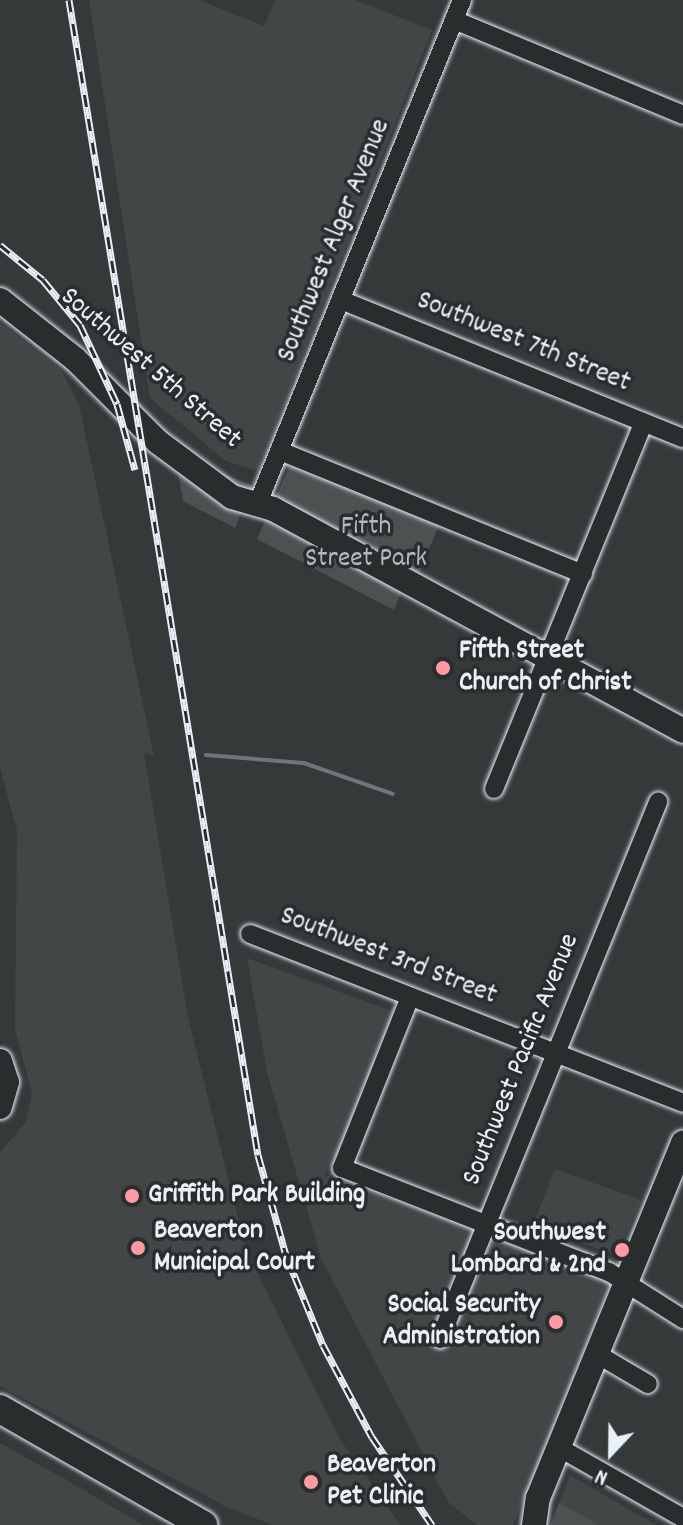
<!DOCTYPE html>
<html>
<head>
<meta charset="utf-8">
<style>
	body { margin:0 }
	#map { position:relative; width:683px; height:1525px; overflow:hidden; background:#35393a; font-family:Dekko,sans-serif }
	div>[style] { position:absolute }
	.built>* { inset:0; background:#424647 }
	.green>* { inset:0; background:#4d5152 }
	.stream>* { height:4px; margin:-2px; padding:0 2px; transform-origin:2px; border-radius:2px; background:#707579 }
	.roads { filter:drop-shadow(0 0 2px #e8f1f8) drop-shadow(0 0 2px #e8f1f8) }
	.street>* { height:18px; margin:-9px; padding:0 9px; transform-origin:9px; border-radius:9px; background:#2a2d2e }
	.secondary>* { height:24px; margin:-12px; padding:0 12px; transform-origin:12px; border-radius:12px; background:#2a2d2e }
	.primary>* { height:28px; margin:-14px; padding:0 14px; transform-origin:14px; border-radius:14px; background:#2a2d2e }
	.rail>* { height:7px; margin-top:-3.5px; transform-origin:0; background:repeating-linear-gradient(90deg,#2a2d2e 0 12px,#e8f1f8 0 24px); box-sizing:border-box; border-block:2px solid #e8f1f8 }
	.dots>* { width:22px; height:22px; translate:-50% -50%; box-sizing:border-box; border:4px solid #2a2d2e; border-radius:50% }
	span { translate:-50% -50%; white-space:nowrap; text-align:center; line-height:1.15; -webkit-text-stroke:7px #2a2d2e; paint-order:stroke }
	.street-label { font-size:28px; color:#e8f1f8 }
	.park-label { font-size:28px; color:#b2b9be }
	.poi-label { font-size:28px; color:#e8f1f8; font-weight:700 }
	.left { translate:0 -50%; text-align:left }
	.right { translate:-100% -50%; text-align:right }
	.north { position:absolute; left:571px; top:1413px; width:80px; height:80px; -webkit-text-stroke:6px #2a2d2e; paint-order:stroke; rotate:202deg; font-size:22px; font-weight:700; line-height:32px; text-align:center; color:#e8f1f8 }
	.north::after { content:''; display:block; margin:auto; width:28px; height:36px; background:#e8f1f8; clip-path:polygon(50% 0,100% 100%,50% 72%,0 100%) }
</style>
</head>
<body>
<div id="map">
	<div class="built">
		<i style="clip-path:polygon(89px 0,199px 0,264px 26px,275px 0,355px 0,432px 30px,258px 471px,226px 461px,150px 398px)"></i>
		<i style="clip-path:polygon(0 323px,61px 370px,79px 405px,154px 756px,144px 753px,188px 1017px,246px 1250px,341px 1441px,401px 1525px,273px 1525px,229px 1508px,0 1386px,0 1152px,26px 1122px,32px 1094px,15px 1029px,17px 831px,0 768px)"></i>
		<i style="clip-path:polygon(247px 958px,397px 1013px,339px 1160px,332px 1157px,325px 1175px,612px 1280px,513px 1525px,477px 1525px,448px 1502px,321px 1258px,267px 1072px)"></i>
		<i style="clip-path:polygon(555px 1169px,641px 1200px,618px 1255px,532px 1227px)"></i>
		<i style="clip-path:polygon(0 1443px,70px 1482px,143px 1525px,0 1525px)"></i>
		<i style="clip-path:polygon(570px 1475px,656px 1525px,597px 1525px,559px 1503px)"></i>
	</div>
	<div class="green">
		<i style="clip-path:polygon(175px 455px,252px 485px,235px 528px,183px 501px)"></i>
		<i style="clip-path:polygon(290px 465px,439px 525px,419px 573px,410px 569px,394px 610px,257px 539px)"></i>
		<i style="clip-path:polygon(559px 1503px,590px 1520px,597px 1525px,550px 1525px)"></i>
	</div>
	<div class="stream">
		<i style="left:206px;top:755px;width:98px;rotate:4.7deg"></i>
		<i style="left:304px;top:763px;width:94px;rotate:19.2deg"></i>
	</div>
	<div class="roads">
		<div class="street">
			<i style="left:454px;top:20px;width:248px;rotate:22.5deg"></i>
			<i style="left:341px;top:300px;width:369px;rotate:22deg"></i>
			<i style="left:280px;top:451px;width:327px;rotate:22.1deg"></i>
			<i style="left:258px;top:503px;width:543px;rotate:-67.92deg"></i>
			<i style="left:494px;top:789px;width:396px;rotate:-67.8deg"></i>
			<i style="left:250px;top:934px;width:465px;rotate:21.3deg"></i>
			<i style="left:410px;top:997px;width:184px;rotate:111.7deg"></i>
			<i style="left:342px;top:1168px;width:287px;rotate:21.3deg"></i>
			<i style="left:609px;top:1272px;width:88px;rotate:32.4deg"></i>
			<i style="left:440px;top:1339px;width:580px;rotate:-67.9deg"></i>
			<i style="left:597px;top:1354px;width:59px;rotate:30.5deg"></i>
			<i style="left:558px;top:1447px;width:144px;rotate:29.6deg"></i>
		</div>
		<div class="secondary">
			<i style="left:0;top:300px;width:95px;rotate:38.2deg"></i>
			<i style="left:75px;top:359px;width:117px;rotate:45deg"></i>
			<i style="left:158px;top:442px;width:92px;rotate:36.6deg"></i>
			<i style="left:232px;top:497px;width:43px;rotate:16.3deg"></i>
			<i style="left:273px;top:509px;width:466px;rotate:28.4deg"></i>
			<i style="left:0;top:1061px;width:22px;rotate:72deg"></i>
			<i style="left:7px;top:1082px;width:26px;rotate:106deg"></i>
			<i style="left:534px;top:1525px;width:27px;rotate:-82deg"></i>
			<i style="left:538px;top:1498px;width:384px;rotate:-67.8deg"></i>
		</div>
		<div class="primary">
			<i style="left:0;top:1409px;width:234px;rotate:29.7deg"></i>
		</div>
	</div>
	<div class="rail">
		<i style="left:69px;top:0;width:1170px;rotate:80.71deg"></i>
		<i style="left:258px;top:1155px;width:104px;rotate:74.4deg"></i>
		<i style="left:286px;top:1255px;width:97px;rotate:67.7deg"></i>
		<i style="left:323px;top:1345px;width:104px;rotate:62deg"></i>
		<i style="left:372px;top:1437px;width:107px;rotate:55.7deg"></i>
		<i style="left:0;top:245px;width:55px;rotate:39.1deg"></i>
		<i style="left:43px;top:280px;width:58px;rotate:50.6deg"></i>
		<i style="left:80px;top:325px;width:87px;rotate:64.9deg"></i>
		<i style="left:117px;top:404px;width:68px;rotate:74.7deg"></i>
	</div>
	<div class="dots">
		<i style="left:443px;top:668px;background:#ff9aa2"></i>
		<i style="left:132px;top:1196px;background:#ff9aa2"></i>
		<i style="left:138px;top:1248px;background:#ff9aa2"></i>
		<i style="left:622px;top:1250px;background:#ff9aa2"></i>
		<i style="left:556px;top:1322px;background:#ff9aa2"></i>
		<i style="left:311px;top:1482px;background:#ff9aa2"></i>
	</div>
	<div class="street-label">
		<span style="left:335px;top:241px;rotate:-68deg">Southwest Alger Avenue</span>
		<span style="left:523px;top:343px;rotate:22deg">Southwest 7th Street</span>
		<span style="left:150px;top:369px;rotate:41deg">Southwest 5th Street</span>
		<span style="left:388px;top:957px;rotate:21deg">Southwest 3rd Street</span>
		<span style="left:522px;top:1060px;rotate:-68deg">Southwest Pacific Avenue</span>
	</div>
	<div class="park-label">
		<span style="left:366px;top:544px">Fifth<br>Street Park</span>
	</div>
	<div class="poi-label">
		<span class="left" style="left:459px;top:668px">Fifth Street<br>Church of Christ</span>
		<span class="left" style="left:148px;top:1196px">Griffith Park Building</span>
		<span class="left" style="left:154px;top:1248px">Beaverton<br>Municipal Court</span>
		<span class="right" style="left:606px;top:1250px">Southwest<br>Lombard &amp; 2nd</span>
		<span class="right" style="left:540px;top:1322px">Social Security<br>Administration</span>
		<span class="left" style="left:327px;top:1482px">Beaverton<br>Pet Clinic</span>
	</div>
	<div class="north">N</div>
</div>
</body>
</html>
